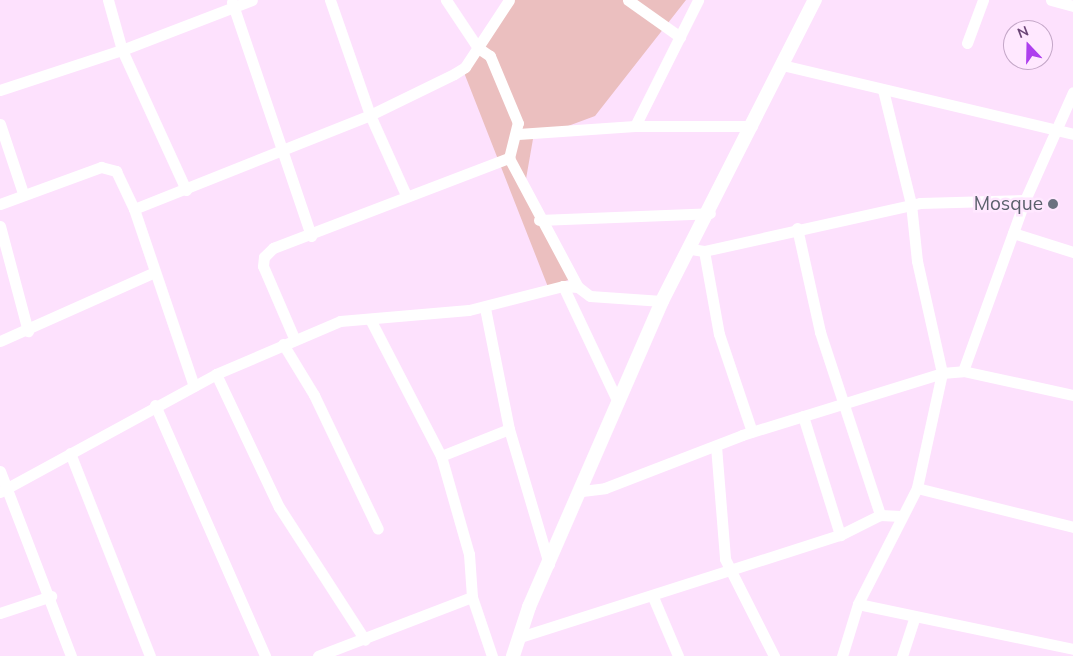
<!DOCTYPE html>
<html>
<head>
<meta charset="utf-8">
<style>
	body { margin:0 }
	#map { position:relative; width:1073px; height:656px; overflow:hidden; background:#fde1fd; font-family:Mulish,sans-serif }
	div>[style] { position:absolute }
	.green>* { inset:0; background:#ebbfbf }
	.minor>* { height:11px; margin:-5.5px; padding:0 5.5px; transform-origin:5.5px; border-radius:5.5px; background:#fff }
	.tertiary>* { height:14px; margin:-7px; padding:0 7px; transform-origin:7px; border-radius:7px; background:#fff }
	.dots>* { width:14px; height:14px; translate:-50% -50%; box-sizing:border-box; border:2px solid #ffe8ff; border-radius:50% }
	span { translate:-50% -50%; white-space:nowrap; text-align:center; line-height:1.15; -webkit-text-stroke:5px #ffe8ff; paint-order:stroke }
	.worship-label { font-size:19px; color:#5b616d }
	.right { translate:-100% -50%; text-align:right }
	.north { position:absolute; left:1003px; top:20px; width:50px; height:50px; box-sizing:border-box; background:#ffe8ff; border:1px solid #c4a7c8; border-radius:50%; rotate:339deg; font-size:14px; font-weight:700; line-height:20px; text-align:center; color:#6b4676 }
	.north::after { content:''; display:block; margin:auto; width:18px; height:22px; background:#ae3fee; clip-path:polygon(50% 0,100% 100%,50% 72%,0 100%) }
</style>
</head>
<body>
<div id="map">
	<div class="green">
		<i style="clip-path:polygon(514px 0,686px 0,595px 116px,533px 139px,526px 179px,571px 279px,548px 287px,463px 70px)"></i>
	</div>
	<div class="minor">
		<i style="left:108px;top:0;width:52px;rotate:74.4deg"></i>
		<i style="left:122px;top:50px;width:154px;rotate:65.4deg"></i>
		<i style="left:330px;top:0;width:122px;rotate:70.8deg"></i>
		<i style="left:370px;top:115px;width:88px;rotate:65.8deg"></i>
		<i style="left:628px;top:0;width:64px;rotate:35.4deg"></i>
		<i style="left:1051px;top:0;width:23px;rotate:15deg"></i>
		<i style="left:232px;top:2px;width:247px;rotate:71.3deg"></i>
		<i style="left:967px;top:43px;width:46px;rotate:-69.6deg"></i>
		<i style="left:782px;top:65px;width:299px;rotate:13.3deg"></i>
		<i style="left:0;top:90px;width:128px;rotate:-18.2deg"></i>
		<i style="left:122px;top:50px;width:139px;rotate:-21deg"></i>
		<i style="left:883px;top:90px;width:117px;rotate:76.2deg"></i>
		<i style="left:911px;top:204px;width:57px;rotate:84deg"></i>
		<i style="left:917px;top:261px;width:115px;rotate:77.4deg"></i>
		<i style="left:942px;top:373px;width:118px;rotate:102.3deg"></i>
		<i style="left:917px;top:488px;width:130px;rotate:117deg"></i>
		<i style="left:858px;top:604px;width:220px;rotate:11.8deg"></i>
		<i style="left:0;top:124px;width:73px;rotate:71.6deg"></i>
		<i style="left:635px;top:126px;width:141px;rotate:-63.4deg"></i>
		<i style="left:518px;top:134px;width:117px;rotate:-3.9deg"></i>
		<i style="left:635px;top:126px;width:117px"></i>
		<i style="left:509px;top:158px;width:146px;rotate:61.9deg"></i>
		<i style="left:0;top:204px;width:108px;rotate:-20.1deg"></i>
		<i style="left:101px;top:167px;width:16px;rotate:15deg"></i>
		<i style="left:116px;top:171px;width:42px;rotate:64.7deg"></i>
		<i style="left:134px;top:209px;width:187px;rotate:71.3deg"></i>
		<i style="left:134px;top:209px;width:254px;rotate:-21.7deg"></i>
		<i style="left:370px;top:115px;width:93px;rotate:-26deg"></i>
		<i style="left:454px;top:74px;width:13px;rotate:-32deg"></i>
		<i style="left:465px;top:67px;width:80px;rotate:-56.7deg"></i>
		<i style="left:539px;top:220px;width:171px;rotate:-2.3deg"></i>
		<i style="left:0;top:226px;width:109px;rotate:75.1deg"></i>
		<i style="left:797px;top:228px;width:107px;rotate:77.5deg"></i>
		<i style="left:820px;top:332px;width:193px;rotate:71.8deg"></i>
		<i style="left:880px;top:515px;width:21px;rotate:3deg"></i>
		<i style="left:1013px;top:233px;width:63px;rotate:17.6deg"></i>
		<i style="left:691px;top:249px;width:13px;rotate:9deg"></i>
		<i style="left:704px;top:251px;width:84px;rotate:79.8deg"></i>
		<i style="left:719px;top:334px;width:103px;rotate:71.4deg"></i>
		<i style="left:704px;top:251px;width:221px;rotate:-12.5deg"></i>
		<i style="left:920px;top:203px;width:105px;rotate:-1.6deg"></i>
		<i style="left:563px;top:286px;width:126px;rotate:64.7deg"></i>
		<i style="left:485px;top:308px;width:123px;rotate:78.8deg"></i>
		<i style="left:371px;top:321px;width:152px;rotate:62.6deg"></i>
		<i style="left:441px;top:456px;width:102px;rotate:74.1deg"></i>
		<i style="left:469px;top:554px;width:43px;rotate:86deg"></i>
		<i style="left:472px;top:597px;width:62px;rotate:71.3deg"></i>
		<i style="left:294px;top:338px;width:78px;rotate:-113.3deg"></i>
		<i style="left:263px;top:266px;width:9px;rotate:-84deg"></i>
		<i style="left:264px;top:257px;width:13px;rotate:-45deg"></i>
		<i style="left:273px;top:248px;width:253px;rotate:-20.9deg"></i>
		<i style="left:509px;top:158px;width:36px;rotate:-76deg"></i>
		<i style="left:518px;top:123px;width:73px;rotate:-112.7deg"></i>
		<i style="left:490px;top:56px;width:14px;rotate:-146deg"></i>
		<i style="left:478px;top:48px;width:58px;rotate:-123.7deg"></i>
		<i style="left:0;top:341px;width:167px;rotate:-24deg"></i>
		<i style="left:283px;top:344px;width:60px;rotate:58.7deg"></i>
		<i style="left:314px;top:395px;width:148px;rotate:64.5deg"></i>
		<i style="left:963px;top:371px;width:182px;rotate:-70.1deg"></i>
		<i style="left:1025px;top:200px;width:118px;rotate:-66deg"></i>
		<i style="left:216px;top:374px;width:147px;rotate:64.7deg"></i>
		<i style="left:279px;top:507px;width:158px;rotate:57.1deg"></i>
		<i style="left:155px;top:405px;width:274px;rotate:66.3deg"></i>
		<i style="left:803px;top:416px;width:125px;rotate:72.7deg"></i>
		<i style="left:840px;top:535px;width:45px;rotate:-26.6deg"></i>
		<i style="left:716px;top:446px;width:113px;rotate:85.4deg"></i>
		<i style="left:725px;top:559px;width:109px;rotate:63.2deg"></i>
		<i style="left:70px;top:453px;width:218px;rotate:68.5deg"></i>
		<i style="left:441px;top:456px;width:73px;rotate:-21.7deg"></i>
		<i style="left:509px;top:429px;width:141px;rotate:73.5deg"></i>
		<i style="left:0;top:471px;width:198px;rotate:69deg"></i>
		<i style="left:917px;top:488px;width:161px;rotate:14deg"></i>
		<i style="left:582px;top:491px;width:23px;rotate:-7deg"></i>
		<i style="left:605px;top:488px;width:147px;rotate:-21.1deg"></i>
		<i style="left:742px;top:435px;width:209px;rotate:-17.2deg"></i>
		<i style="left:942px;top:373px;width:21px;rotate:-5deg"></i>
		<i style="left:963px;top:371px;width:113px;rotate:12.3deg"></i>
		<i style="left:0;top:492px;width:246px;rotate:-28.6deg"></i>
		<i style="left:216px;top:374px;width:135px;rotate:-23.1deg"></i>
		<i style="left:340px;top:321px;width:129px;rotate:-4.9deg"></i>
		<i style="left:469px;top:310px;width:97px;rotate:-14.3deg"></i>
		<i style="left:563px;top:286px;width:15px;rotate:4deg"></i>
		<i style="left:578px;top:287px;width:15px;rotate:37deg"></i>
		<i style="left:590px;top:296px;width:72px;rotate:4deg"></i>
		<i style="left:653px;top:597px;width:64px;rotate:67deg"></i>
		<i style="left:0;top:613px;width:54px;rotate:-18.4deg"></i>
		<i style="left:520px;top:637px;width:336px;rotate:-17.7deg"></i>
		<i style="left:318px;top:656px;width:165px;rotate:-21deg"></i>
		<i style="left:842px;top:656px;width:54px;rotate:-72.9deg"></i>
		<i style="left:902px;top:656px;width:40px;rotate:-72deg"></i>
	</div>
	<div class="tertiary">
		<i style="left:513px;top:656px;width:52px;rotate:-71.9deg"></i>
		<i style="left:529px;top:607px;width:334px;rotate:-66.5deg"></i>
		<i style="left:662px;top:301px;width:338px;rotate:-63.1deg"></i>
	</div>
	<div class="dots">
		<i style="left:1053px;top:204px;background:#6b7280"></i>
	</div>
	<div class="worship-label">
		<span class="right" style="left:1043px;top:204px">Mosque</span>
	</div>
	<div class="north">N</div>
</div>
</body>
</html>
